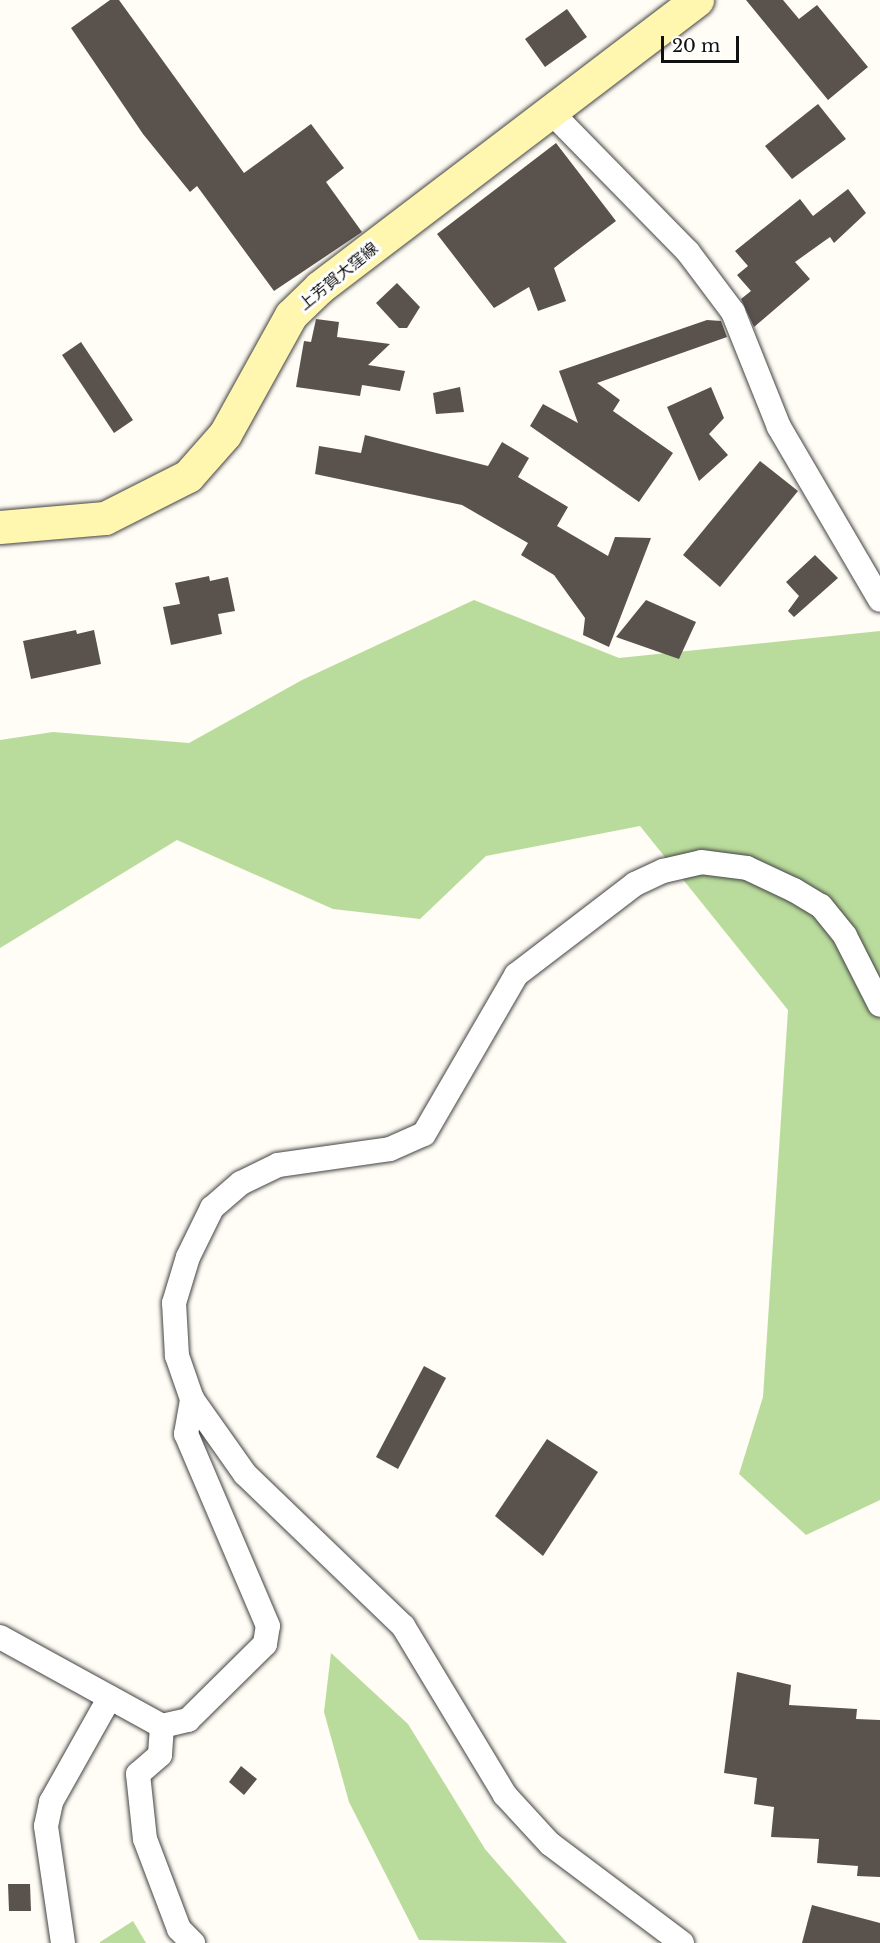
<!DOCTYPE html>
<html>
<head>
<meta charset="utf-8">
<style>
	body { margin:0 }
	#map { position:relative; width:880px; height:1943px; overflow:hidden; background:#fffdf5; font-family:"Libre Baskerville","Noto Sans JP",serif }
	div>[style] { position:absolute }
	.forest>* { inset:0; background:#b9dc9c }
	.building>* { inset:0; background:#5a524d }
	.roads { filter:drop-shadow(0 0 2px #444) drop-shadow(0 0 2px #444) }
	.street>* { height:24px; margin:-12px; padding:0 12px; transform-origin:12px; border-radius:12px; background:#fff }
	.secondary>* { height:33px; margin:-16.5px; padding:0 16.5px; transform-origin:16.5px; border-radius:16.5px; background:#fff6b0 }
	span { translate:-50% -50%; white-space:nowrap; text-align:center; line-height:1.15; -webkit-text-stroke:6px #fff; paint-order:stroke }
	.street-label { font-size:16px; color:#111 }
	.scale { position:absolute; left:661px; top:36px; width:78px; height:27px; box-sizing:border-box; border:3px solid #111; border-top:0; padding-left:8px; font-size:18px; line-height:21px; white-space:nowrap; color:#111; -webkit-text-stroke:4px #fff; paint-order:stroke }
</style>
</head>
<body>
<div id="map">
	<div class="forest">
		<i style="clip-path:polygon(474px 600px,619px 658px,880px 631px,880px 1500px,806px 1535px,739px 1474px,763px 1397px,788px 1010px,640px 826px,486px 856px,420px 919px,333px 909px,177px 840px,0 948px,0 740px,53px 732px,189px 743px,302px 680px)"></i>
		<i style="clip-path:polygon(331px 1653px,408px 1724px,485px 1849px,567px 1943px,419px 1940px,349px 1802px,324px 1712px)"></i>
		<i style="clip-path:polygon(133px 1921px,146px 1943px,100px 1943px,100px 1942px)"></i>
	</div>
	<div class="building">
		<i style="clip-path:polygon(110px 0,119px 0,244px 173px,311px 124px,344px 168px,326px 182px,362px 232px,274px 291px,197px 186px,190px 192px,143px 134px,71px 28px)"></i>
		<i style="clip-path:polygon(746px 0,783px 0,799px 19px,817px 5px,868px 67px,828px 100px)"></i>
		<i style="clip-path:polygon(567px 9px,587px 37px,545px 67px,525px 39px)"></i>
		<i style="clip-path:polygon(818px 104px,846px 139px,792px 179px,765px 146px)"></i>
		<i style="clip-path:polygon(556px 143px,616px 221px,554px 268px,566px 301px,538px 311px,529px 287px,494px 308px,437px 234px)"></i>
		<i style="clip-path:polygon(848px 189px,866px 213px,834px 243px,830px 237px,795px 262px,810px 279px,754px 327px,741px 299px,751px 291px,737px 275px,748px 266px,735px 251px,800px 199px,813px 216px)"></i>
		<i style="clip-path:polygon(397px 283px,420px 307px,407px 328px,399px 328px,376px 303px)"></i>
		<i style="clip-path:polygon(316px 319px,339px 322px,337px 337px,390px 344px,368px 365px,405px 371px,400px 391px,362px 385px,360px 396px,296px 387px,304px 341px,311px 342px)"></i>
		<i style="clip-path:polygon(707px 320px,721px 321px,727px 337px,597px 383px,620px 400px,613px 411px,673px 453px,639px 502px,530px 426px,543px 404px,578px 423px,559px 371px)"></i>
		<i style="clip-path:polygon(81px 342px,133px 420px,114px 433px,62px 355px)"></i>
		<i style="clip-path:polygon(460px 387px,464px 412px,436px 414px,433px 393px)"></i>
		<i style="clip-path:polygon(711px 387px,724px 418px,709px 434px,728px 455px,699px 481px,667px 407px)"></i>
		<i style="clip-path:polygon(365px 435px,488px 466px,502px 442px,529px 458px,518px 477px,568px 507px,557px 526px,608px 556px,615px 537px,651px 538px,609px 647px,583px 635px,585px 618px,554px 575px,521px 555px,528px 543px,462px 505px,315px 474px,319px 446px,361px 453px)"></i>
		<i style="clip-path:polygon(760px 461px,798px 491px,720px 587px,683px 555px)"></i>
		<i style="clip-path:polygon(815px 555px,838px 578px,794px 617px,788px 611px,799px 596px,786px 582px)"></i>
		<i style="clip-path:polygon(209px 576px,210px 581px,228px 577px,235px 611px,218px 614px,222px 634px,171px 645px,163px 607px,180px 604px,175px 583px)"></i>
		<i style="clip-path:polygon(646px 600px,696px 622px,679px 659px,616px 637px)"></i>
		<i style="clip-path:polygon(76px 630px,77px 634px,94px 630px,101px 664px,31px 679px,23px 641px)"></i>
		<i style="clip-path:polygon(424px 1366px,446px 1378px,398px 1469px,376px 1457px)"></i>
		<i style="clip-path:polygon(547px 1439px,598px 1472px,543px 1556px,495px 1516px)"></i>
		<i style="clip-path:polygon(737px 1672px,791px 1685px,789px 1705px,857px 1709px,856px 1719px,880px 1720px,880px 1877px,857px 1876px,858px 1866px,817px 1863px,819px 1839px,771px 1837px,774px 1807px,754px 1804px,757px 1778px,724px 1773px)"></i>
		<i style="clip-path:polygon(241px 1766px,257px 1779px,244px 1795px,229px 1782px)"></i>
		<i style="clip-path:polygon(8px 1884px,30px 1884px,31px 1911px,9px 1911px)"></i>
		<i style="clip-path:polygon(812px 1905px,880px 1923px,880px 1943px,802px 1943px)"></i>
	</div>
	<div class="roads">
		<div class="street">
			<i style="left:550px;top:111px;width:197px;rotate:45.6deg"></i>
			<i style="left:688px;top:252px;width:75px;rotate:53.1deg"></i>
			<i style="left:733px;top:312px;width:124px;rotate:68.2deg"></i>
			<i style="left:779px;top:427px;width:200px;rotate:59.7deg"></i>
			<i style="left:0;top:1637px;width:185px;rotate:28.8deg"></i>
			<i style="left:162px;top:1726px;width:27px;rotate:-13deg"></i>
			<i style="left:188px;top:1720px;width:108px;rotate:-44.6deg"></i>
			<i style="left:265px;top:1644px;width:18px;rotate:-81deg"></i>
			<i style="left:268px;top:1626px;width:209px;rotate:-113.1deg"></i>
			<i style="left:186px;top:1434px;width:36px;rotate:-80deg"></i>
			<i style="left:162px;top:1726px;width:29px;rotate:94deg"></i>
			<i style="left:160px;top:1755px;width:29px;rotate:139deg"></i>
			<i style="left:138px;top:1774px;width:65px;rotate:83.9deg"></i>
			<i style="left:145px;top:1839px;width:96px;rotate:69.3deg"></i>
			<i style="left:179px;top:1929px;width:20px;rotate:45deg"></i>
			<i style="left:63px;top:1943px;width:118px;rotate:-98.3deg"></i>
			<i style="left:46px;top:1826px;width:25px;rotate:-78deg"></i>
			<i style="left:51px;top:1802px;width:120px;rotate:-60.7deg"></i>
			<i style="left:682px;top:1943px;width:165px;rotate:-143.1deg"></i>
			<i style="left:550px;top:1844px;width:67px;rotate:-132.6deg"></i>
			<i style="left:505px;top:1795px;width:197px;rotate:-121.1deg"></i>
			<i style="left:403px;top:1626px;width:219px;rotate:-136.1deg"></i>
			<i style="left:245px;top:1474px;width:92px;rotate:-125.2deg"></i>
			<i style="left:192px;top:1399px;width:46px;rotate:-109.2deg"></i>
			<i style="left:177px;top:1356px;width:53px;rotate:-93.2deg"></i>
			<i style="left:174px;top:1303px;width:48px;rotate:-73.1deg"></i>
			<i style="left:188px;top:1257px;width:55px;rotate:-63.9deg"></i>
			<i style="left:212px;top:1208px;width:38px;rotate:-41deg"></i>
			<i style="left:241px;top:1183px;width:41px;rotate:-25.9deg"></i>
			<i style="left:278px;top:1165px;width:113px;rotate:-8.1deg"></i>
			<i style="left:390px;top:1149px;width:37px;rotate:-24deg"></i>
			<i style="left:424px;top:1134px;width:184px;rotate:-59.9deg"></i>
			<i style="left:516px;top:975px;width:150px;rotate:-37.4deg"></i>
			<i style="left:635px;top:884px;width:31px;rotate:-25deg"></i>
			<i style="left:663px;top:871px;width:39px;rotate:-13deg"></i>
			<i style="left:701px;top:862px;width:46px;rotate:7.4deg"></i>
			<i style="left:747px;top:868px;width:52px;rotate:25.1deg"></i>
			<i style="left:794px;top:890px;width:31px;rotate:31deg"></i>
			<i style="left:821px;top:906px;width:38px;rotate:51deg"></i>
			<i style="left:845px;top:936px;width:77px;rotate:63.1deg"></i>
		</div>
		<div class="secondary">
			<i style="left:0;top:527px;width:105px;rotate:-4.9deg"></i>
			<i style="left:105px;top:518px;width:93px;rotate:-26.8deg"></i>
			<i style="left:188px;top:476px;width:56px;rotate:-48.6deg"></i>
			<i style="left:225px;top:434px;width:136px;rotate:-61deg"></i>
			<i style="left:291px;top:315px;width:40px;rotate:-44deg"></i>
			<i style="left:320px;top:287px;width:474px;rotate:-37.3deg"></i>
		</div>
	</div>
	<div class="street-label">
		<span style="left:338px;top:276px;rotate:-39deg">上芳賀大窪線</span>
	</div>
	<div class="scale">20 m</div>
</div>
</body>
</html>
